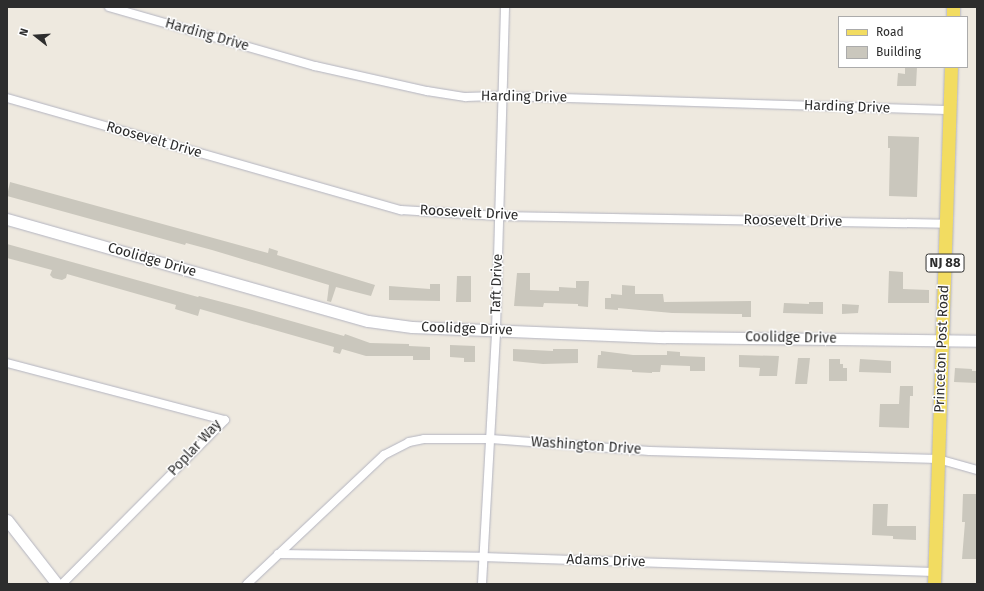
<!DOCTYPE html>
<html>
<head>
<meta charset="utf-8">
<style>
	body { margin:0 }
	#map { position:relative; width:984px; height:591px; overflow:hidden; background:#eee9df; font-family:"Fira Sans",sans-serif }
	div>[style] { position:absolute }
	.building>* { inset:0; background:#cac7bd }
	.roads { filter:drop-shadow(0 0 1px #b3b4c0) drop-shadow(0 0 1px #b3b4c0) }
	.street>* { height:8px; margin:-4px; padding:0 4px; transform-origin:4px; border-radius:4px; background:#fff }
	.secondary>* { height:11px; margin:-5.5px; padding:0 5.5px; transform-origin:5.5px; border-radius:5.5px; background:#fff }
	.primary>* { height:13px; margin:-6.5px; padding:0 6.5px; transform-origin:6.5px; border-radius:6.5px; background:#f2dc61 }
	span { translate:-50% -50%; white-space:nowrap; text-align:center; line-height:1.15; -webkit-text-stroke:3px #fff; paint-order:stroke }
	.shield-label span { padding:1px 3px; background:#fff; border:1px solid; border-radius:3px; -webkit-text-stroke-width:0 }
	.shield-label { font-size:13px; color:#2d2d2d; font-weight:700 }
	.street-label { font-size:14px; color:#2d2d2d }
	.frame { position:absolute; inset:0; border:8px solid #2d2d2d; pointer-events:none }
	.legend { position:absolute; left:838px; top:16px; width:130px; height:52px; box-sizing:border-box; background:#fff; border:1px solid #ababab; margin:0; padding:5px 7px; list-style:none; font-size:12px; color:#2d2d2d }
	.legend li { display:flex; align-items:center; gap:8px; height:20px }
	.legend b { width:20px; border:1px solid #ababab }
	.north { position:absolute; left:16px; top:16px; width:40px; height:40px; -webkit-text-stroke:3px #fff; paint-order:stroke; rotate:287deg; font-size:11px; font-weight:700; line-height:16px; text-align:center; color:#2d2d2d }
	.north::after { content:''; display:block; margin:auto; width:14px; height:18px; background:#2d2d2d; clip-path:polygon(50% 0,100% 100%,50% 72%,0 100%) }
</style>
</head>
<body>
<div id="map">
	<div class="building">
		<i style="clip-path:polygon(905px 67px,917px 67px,916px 86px,897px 86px,898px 73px,905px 74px)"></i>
		<i style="clip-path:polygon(888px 136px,919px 137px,917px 197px,889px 196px,890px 148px,888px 148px)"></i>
		<i style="clip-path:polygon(10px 182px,268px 253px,269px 248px,278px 251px,277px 255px,375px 285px,371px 296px,336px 287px,331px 302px,327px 301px,329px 285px,212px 250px,186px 243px,185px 245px,7px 196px)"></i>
		<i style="clip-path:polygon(7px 244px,198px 297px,199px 296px,245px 308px,344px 336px,345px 334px,370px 343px,409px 344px,409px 346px,430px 347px,430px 360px,413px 360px,413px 356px,366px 356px,342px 349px,340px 354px,333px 352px,334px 347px,200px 309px,198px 316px,175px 309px,176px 305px,67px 274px,66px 278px,62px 280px,53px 278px,50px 275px,52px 270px,7px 258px)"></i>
		<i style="clip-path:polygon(889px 271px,903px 272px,903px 289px,929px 290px,929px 303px,888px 303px)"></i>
		<i style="clip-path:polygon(517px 273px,530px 273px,530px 290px,559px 291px,559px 287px,576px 288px,576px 281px,589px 281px,588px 307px,578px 306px,578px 304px,544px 303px,543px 307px,514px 306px)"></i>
		<i style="clip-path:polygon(457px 276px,471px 276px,471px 302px,456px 302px)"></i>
		<i style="clip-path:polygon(430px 284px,440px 284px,440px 301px,389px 300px,389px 286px,430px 289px)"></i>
		<i style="clip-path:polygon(622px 285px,635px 286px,635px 294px,663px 294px,664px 302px,751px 301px,751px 317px,742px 317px,742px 314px,737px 314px,672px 313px,618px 308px,618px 310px,605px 309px,605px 298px,611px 298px,611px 294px,622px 295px)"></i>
		<i style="clip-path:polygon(809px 302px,823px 302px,823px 314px,783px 313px,784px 303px,809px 304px)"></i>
		<i style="clip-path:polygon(842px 304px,859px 305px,858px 313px,842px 314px)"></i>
		<i style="clip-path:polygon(450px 345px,475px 346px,475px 362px,464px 362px,464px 358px,450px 357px)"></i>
		<i style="clip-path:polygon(513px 349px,553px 351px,553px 349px,578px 349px,578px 363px,543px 364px,513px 361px)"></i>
		<i style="clip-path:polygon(601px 351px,633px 355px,667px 355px,667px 351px,680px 352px,680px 356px,705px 357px,705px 371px,690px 371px,690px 366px,661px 365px,660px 372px,652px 372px,652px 373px,632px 372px,632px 370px,597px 368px,598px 355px,601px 355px)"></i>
		<i style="clip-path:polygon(739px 355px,779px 356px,777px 376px,759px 376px,760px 368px,739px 367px)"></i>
		<i style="clip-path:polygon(798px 358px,810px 358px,807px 384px,795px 384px)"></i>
		<i style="clip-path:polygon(829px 359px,840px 359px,840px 364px,843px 364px,843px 368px,847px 368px,847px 381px,829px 381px)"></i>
		<i style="clip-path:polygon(860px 359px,891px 361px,891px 373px,859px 372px)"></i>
		<i style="clip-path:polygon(955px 368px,972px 369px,972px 371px,977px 371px,977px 383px,954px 382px)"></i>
		<i style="clip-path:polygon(900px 386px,913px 386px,913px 396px,910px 396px,909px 428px,879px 427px,880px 404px,899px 404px)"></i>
		<i style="clip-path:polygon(963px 494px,977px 494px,977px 559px,962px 559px,965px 522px,962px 522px)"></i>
		<i style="clip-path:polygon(873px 504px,888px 504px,887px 526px,916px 526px,916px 540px,893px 539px,893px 536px,872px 535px)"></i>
	</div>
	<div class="roads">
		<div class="street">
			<i style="left:109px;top:7px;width:214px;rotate:16deg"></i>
			<i style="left:315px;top:66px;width:115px;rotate:12.6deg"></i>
			<i style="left:427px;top:91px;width:39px;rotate:9deg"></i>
			<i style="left:466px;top:97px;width:36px;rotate:-2deg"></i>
			<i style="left:502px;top:96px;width:448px;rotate:1.8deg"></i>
			<i style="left:7px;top:98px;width:410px;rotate:15.9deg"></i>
			<i style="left:401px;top:210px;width:98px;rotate:3.5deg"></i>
			<i style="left:499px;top:216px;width:447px;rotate:1deg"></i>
			<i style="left:7px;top:363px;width:225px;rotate:14.7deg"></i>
			<i style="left:225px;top:420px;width:231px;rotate:134.8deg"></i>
			<i style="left:278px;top:554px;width:204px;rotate:0.8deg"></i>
			<i style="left:482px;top:557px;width:452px;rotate:1.9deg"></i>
			<i style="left:247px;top:584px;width:188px;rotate:-43.3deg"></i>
			<i style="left:384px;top:455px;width:28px;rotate:-27deg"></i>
			<i style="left:409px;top:442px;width:15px;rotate:-11deg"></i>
			<i style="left:424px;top:439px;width:67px"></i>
			<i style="left:491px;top:439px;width:159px;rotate:4.3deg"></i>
			<i style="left:650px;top:451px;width:288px;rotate:1.6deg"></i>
			<i style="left:938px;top:459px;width:41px;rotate:15.8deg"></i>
			<i style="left:482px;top:584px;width:254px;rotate:-86.8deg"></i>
			<i style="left:496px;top:330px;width:323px;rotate:-88.4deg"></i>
		</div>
		<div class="secondary">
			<i style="left:7px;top:219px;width:375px;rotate:15.8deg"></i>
			<i style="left:368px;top:321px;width:44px;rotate:7.8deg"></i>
			<i style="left:412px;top:327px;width:253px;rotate:2.3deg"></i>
			<i style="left:665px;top:337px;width:312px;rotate:0.7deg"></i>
			<i style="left:7px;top:520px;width:81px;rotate:52deg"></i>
		</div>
		<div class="primary">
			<i style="left:953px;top:17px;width:10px;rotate:-90deg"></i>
			<i style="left:934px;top:584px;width:517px;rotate:-88.12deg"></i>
		</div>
	</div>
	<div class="shield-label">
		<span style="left:945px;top:263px">NJ 88</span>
	</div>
	<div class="street-label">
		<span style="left:207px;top:35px;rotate:16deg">Harding Drive</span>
		<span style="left:524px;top:97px;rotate:1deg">Harding Drive</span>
		<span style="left:847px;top:107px;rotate:2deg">Harding Drive</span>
		<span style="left:154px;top:140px;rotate:16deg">Roosevelt Drive</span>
		<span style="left:469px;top:213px;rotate:3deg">Roosevelt Drive</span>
		<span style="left:793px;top:221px;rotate:1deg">Roosevelt Drive</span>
		<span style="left:152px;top:260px;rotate:16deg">Coolidge Drive</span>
		<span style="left:497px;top:284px;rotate:-88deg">Taft Drive</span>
		<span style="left:467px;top:329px;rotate:2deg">Coolidge Drive</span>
		<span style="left:791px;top:338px;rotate:1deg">Coolidge Drive</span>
		<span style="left:942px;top:349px;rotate:-88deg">Princeton Post Road</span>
		<span style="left:586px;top:446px;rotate:4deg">Washington Drive</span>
		<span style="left:195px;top:448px;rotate:-47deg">Poplar Way</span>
		<span style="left:606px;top:561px;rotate:2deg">Adams Drive</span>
	</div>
	<div class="frame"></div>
	<ul class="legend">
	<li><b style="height:5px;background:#f2dc61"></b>Road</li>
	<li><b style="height:11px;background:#cac7bd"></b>Building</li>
	</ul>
	<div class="north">N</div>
</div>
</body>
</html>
